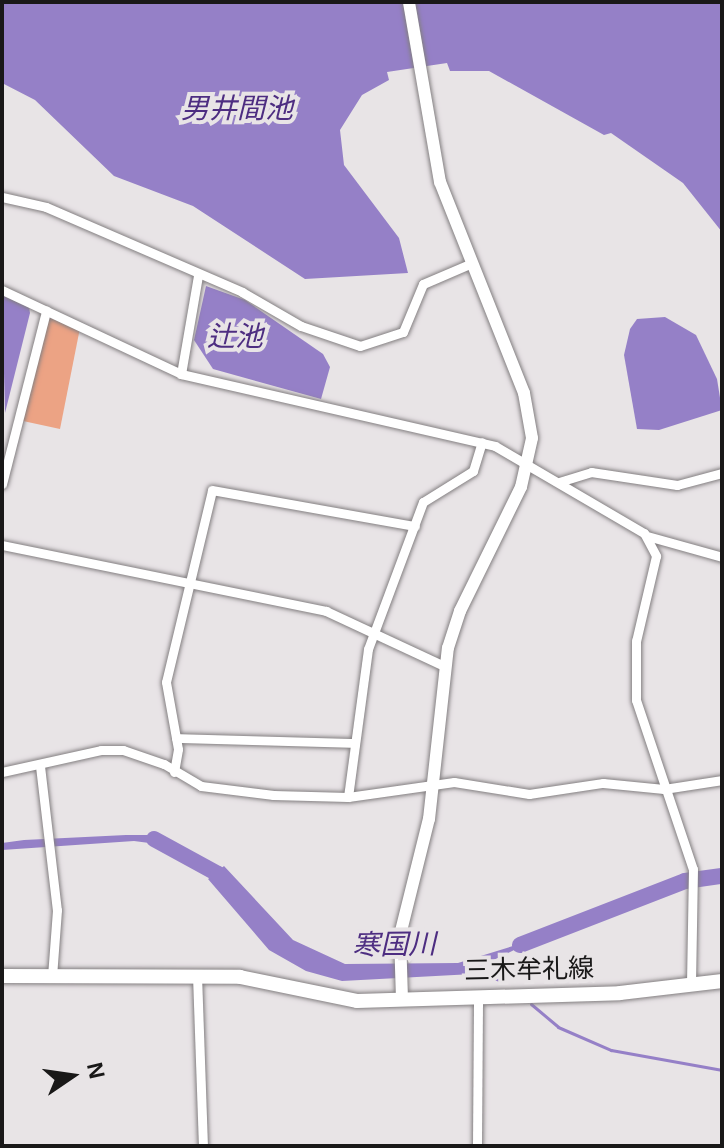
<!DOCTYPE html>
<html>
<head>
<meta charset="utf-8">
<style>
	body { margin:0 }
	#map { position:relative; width:724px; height:1148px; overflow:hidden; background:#e8e4e6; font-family:Helvetica,"Noto Sans JP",sans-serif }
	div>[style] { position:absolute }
	.green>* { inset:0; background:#eca384 }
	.water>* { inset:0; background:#9580c7 }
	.stream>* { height:3px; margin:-1.5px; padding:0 1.5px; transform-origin:1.5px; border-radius:1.5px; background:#9580c7 }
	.river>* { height:16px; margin:-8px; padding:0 8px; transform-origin:8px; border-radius:8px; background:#9580c7 }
	.roads { filter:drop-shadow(0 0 2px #837f81) drop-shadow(0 0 2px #837f81) }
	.minor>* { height:9px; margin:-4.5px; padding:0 4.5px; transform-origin:4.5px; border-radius:4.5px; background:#fff }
	.tertiary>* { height:12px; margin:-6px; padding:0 6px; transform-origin:6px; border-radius:6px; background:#fff }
	.primary>* { height:14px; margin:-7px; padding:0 7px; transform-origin:7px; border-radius:7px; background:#fff }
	span { translate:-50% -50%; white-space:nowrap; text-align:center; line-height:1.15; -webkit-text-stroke:8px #e8e4e6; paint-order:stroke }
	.street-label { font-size:26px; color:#191818 }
	.water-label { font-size:28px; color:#4d2d81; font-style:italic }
	.frame { position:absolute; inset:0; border:4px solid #191818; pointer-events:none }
	.north { position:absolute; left:32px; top:1036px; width:80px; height:80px; -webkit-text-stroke:6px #e8e4e6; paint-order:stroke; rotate:77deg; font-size:22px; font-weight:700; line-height:32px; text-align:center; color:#191818 }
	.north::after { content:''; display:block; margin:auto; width:28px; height:36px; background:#191818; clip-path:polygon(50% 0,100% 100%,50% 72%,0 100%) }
</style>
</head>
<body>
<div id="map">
	<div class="green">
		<i style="clip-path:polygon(46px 312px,80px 328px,60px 429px,23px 421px)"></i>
	</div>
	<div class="water">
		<i style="clip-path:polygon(2px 2px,722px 2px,722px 232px,683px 183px,611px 133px,604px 135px,489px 71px,450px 71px,447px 63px,387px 72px,389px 80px,362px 95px,340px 130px,344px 165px,399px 238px,408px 273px,305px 279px,193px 206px,114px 176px,35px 100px,2px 83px)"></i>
		<i style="clip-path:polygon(206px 286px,245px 300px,323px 354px,330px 367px,321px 399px,213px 369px,194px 340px)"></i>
		<i style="clip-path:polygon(2px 294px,29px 307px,30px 313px,5px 413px)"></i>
		<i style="clip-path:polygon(665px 317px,696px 335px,717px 379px,722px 410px,659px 430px,637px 429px,624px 355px,630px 329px,637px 319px)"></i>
		<i style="clip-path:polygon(126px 835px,152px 835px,172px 846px,134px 841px,2px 850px,2px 843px,24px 840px)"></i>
		<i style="clip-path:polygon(224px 866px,293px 940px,345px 964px,458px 963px,539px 938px,475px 969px,502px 977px,500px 982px,473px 974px,342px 981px,306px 971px,269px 950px,208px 879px)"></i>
	</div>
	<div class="stream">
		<i style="left:531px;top:1004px;width:35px;rotate:40deg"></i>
		<i style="left:558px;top:1027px;width:58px;rotate:23.5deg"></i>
		<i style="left:611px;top:1050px;width:113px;rotate:10.2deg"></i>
	</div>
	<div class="river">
		<i style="left:154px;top:839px;width:73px;rotate:28.7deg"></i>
		<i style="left:218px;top:874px;width:19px;rotate:51deg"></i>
		<i style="left:520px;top:945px;width:177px;rotate:-21.2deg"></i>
		<i style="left:685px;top:881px;width:37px;rotate:-8deg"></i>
	</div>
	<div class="roads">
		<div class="minor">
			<i style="left:2px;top:197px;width:45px;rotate:12.8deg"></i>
			<i style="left:46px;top:207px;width:214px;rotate:23.4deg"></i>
			<i style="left:242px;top:292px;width:68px;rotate:30deg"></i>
			<i style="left:301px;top:326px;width:62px;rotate:18.7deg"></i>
			<i style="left:360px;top:346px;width:45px;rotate:-18deg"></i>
			<i style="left:403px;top:332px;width:52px;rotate:-67.4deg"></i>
			<i style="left:423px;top:284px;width:53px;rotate:-23.2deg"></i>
			<i style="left:2px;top:290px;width:198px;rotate:25.1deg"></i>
			<i style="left:181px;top:374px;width:322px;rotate:12.9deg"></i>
			<i style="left:495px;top:446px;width:173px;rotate:30.3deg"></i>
			<i style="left:644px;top:533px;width:26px;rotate:62deg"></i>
			<i style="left:656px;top:556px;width:87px;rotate:103.2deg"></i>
			<i style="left:636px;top:641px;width:59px;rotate:90deg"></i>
			<i style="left:636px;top:700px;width:178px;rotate:71.4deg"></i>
			<i style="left:693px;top:869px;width:116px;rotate:91deg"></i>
			<i style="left:181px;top:374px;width:99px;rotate:-80.2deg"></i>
			<i style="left:559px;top:482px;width:34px;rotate:-17deg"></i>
			<i style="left:591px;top:472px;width:87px;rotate:8.6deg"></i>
			<i style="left:677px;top:485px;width:47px;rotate:-14.9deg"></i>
			<i style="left:2px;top:484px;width:179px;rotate:-75.7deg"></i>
			<i style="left:647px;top:536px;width:78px;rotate:15.6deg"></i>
			<i style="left:2px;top:545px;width:331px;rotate:11.5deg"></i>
			<i style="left:326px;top:611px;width:132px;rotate:25deg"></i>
			<i style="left:176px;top:738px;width:179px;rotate:1.6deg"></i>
			<i style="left:40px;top:766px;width:145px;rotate:83.3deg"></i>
			<i style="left:57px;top:910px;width:66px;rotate:94.3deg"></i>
			<i style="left:2px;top:772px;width:101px;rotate:-12.5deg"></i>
			<i style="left:101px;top:750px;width:22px"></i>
			<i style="left:123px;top:750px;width:43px;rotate:18.9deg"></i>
			<i style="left:164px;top:764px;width:43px;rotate:30.7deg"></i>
			<i style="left:201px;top:786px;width:73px;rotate:7.1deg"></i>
			<i style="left:273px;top:795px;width:75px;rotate:1.5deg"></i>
			<i style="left:348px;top:797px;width:107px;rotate:-8.1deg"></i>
			<i style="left:454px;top:782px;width:76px;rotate:9.1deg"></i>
			<i style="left:529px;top:794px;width:75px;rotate:-8.5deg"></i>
			<i style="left:603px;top:783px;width:61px;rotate:5.6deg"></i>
			<i style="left:664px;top:789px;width:59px;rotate:-8.8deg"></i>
			<i style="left:174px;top:772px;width:23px;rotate:-80deg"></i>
			<i style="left:178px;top:749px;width:68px;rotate:-100.2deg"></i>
			<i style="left:166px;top:682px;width:197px;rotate:-76.5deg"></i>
			<i style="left:212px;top:490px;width:206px;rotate:10.1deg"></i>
			<i style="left:348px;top:797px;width:149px;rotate:-82.3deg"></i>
			<i style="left:368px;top:649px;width:157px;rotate:-69.5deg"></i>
			<i style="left:423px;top:502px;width:59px;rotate:-31.8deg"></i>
			<i style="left:473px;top:471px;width:30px;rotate:-73deg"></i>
			<i style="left:197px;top:975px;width:171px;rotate:88deg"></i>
			<i style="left:477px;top:1146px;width:151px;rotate:-89.6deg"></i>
		</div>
		<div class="tertiary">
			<i style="left:402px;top:999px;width:64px;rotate:-91.8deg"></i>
			<i style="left:400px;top:935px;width:120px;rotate:-76deg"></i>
			<i style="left:429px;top:819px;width:172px;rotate:-83.7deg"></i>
			<i style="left:448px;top:648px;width:39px;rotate:-72deg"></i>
			<i style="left:460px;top:611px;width:138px;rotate:-63.8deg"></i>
			<i style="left:521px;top:487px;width:50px;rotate:-77.3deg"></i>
			<i style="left:532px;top:438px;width:46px;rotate:-100.1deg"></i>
			<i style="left:524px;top:393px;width:227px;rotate:-111.7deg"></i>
			<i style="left:440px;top:182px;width:183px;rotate:-99.8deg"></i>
		</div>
		<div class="primary">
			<i style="left:2px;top:976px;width:238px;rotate:0.2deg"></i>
			<i style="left:240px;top:977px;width:119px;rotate:11.6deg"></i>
			<i style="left:357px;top:1001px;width:263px;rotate:-1.7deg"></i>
			<i style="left:620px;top:993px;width:103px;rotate:-6.7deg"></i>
		</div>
	</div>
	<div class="street-label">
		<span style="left:529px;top:970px;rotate:-1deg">三木牟礼線</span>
	</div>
	<div class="water-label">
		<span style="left:237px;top:109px">男井間池</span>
		<span style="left:235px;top:337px">辻池</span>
		<span style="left:394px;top:945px;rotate:-1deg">寒国川</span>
	</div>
	<div class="frame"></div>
	<div class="north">N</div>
</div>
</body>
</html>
